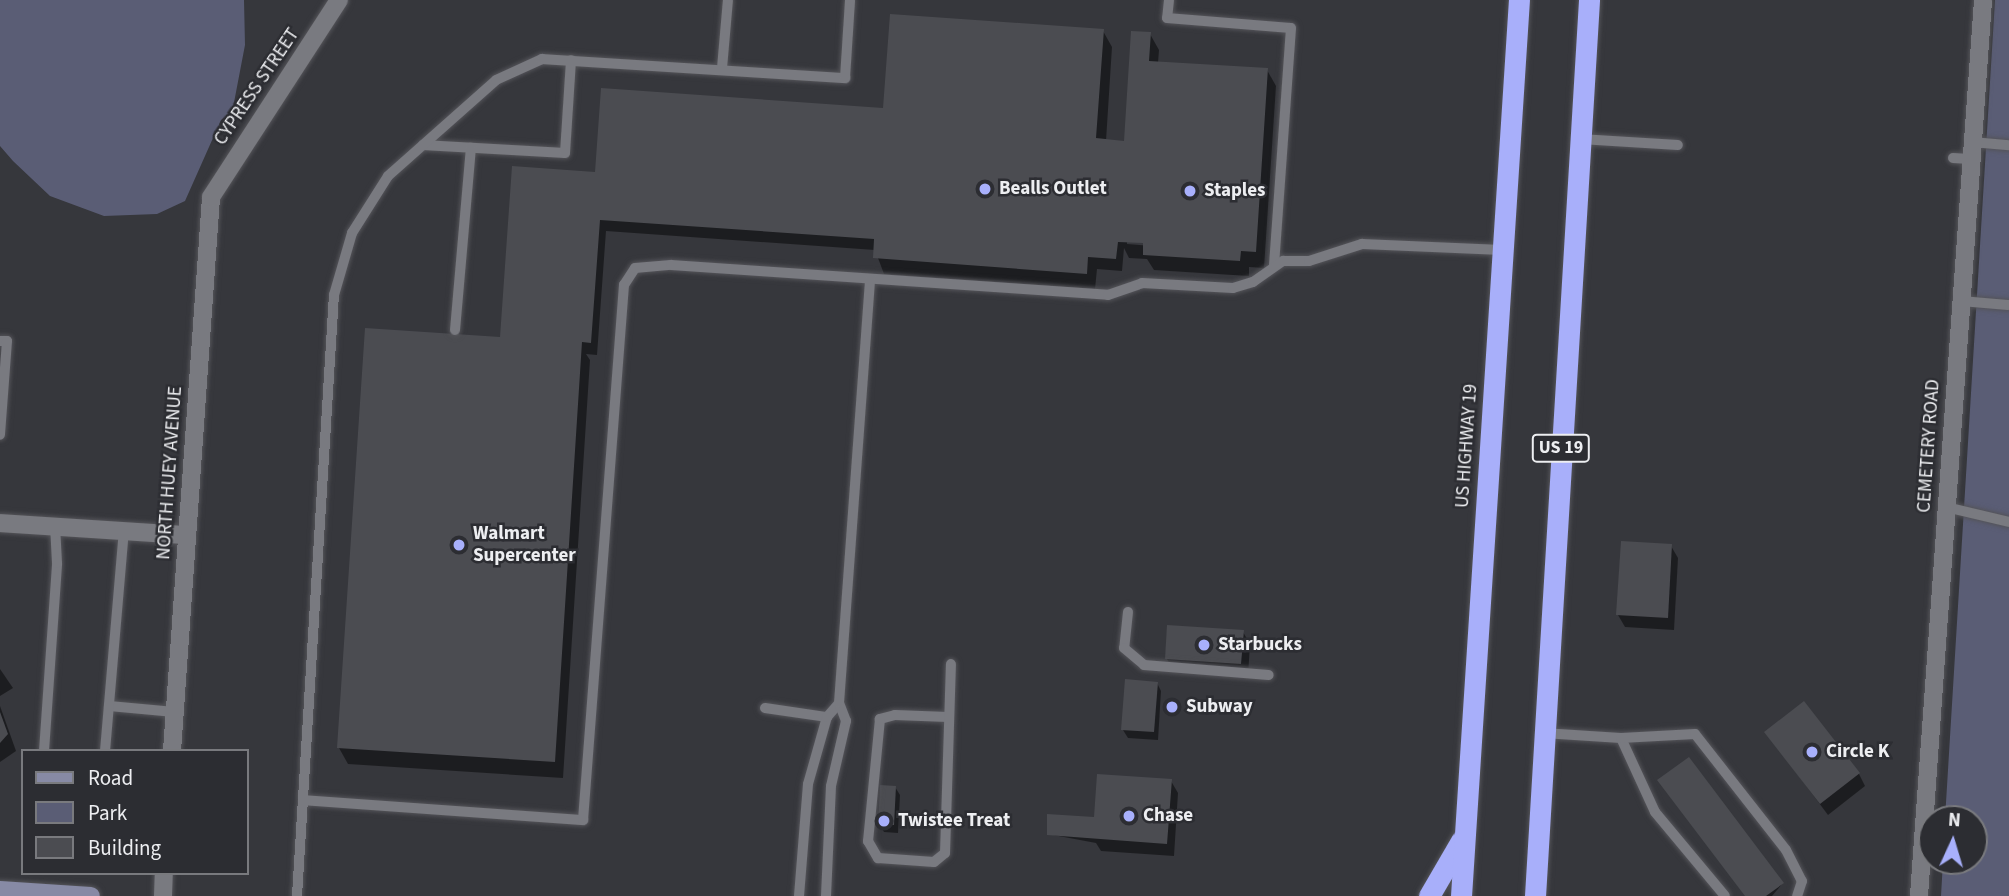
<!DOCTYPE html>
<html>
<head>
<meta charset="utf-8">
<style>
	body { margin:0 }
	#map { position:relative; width:2009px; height:896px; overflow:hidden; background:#36373c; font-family:"Source Sans 3",sans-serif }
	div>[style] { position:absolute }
	.green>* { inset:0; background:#5a5d75 }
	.shadow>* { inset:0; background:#0007 }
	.building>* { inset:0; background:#4b4c51 }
	.roads { filter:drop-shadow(0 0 2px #545459) drop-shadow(0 0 2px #545459) }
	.lane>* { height:10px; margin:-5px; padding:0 5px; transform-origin:5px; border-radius:5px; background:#797a80 }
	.street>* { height:18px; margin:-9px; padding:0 9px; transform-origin:9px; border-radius:9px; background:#797a80 }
	.secondary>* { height:18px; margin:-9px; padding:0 9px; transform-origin:9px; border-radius:9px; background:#878aa5 }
	.highway>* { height:21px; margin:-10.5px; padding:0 10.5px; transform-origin:10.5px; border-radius:10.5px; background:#a8affa }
	.dots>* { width:19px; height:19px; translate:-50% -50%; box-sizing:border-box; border:4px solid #2c2d32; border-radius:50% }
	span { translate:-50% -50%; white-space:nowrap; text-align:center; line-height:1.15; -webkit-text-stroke:5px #2c2d32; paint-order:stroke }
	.shield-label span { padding:2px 5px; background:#2c2d32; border:2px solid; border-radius:5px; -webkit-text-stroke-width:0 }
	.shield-label { font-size:18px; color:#edeef1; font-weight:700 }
	.street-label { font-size:19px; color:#edeef1 }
	.poi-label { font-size:19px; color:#edeef1; font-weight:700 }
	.left { translate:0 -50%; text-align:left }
	.legend { position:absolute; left:21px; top:749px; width:228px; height:126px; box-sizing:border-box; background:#2c2d32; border:2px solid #797a7e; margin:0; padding:9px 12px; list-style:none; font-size:21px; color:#edeef1 }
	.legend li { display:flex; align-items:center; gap:14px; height:35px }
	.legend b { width:35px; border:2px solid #797a7e }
	.north { position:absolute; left:1918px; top:805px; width:70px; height:70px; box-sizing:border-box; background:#2c2d32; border:2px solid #797a7e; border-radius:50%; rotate:4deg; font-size:19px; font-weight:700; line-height:28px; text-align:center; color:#edeef1 }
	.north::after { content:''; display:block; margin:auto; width:24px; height:32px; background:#a8b0fc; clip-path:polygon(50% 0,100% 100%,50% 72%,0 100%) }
</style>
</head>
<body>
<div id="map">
	<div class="green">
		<i style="clip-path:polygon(0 0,244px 0,245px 45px,232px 113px,221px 120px,185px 201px,157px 214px,104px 216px,50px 196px,13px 161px,0 146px)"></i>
		<i style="clip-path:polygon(1995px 0,2009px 0,2009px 896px,1941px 896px,1943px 861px,1974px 861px,1974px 819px,1945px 819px)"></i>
	</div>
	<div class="shadow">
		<i style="clip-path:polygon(evenodd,1103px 31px,1112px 47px,1106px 141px,1125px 147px,1150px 34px,1159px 50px,1158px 63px,1267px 70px,1276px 86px,1264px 268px,1249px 267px,1249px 276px,1154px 270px,1147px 259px,1129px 258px,1124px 248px,1122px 271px,1097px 269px,1095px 289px,884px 274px,875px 250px,606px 231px,597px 355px,586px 354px,590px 360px,563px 778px,348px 764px,339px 748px,503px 339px,597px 173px,882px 109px,1103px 31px,1127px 241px,1152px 242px,1152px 246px,1127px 244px,1127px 241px)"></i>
		<i style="clip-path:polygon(1671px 546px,1678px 558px,1674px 630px,1625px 627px,1618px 615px)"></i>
		<i style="clip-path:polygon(1243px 632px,1250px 644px,1248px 676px,1174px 671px,1167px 659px)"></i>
		<i style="clip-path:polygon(0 669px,13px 688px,0 696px)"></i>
		<i style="clip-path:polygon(1157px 683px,1161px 691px,1158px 740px,1128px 738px,1123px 730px)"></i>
		<i style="clip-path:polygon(0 706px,16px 751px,0 762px)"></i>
		<i style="clip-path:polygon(1766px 732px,1859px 774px,1865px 786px,1828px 815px)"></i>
		<i style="clip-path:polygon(1171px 781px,1178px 793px,1174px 856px,1101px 851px,1096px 843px,1048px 834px,1096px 819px)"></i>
		<i style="clip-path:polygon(895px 787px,900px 795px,898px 833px,884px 832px,879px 824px)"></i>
		<i style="clip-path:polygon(1782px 884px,1772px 896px,1746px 896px)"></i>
	</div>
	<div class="building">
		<i style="clip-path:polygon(890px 14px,1104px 29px,1096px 138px,1124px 141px,1131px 31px,1151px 32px,1149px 61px,1268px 68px,1256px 252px,1241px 251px,1240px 261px,1143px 255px,1143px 243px,1118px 242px,1116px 259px,1088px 257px,1087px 274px,873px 258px,874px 239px,600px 220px,591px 343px,582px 342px,555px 762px,337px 748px,365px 328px,500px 337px,512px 166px,595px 172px,601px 88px,883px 108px)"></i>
		<i style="clip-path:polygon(1621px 541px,1672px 544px,1668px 618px,1616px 615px)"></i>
		<i style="clip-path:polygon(1167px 625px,1244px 630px,1241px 664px,1165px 659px)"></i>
		<i style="clip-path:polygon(1125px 679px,1158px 682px,1154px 732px,1121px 730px)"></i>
		<i style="clip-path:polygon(1804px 701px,1860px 773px,1820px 804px,1764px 732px)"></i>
		<i style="clip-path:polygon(0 712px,8px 734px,0 743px)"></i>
		<i style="clip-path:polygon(1689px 757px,1784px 883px,1766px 896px,1745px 896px,1657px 780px)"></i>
		<i style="clip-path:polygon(1097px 774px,1172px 779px,1167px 844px,1047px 835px,1047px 814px,1094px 817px)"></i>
		<i style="clip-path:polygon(880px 785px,896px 786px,894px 825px,878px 825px)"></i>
	</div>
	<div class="roads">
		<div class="lane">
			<i style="left:1169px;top:0;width:18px;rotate:96deg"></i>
			<i style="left:1167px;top:18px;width:124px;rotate:4.6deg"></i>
			<i style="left:1291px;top:28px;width:238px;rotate:94.1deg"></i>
			<i style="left:722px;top:68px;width:68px;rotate:-85deg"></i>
			<i style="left:1580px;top:139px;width:98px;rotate:3.5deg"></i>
			<i style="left:1972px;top:142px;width:37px;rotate:5deg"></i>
			<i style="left:423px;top:145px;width:142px;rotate:3.2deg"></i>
			<i style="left:565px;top:153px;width:93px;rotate:-86.3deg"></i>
			<i style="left:1953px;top:158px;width:17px;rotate:3deg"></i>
			<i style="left:1960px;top:301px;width:49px;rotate:4.7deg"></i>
			<i style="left:455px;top:330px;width:183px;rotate:-85deg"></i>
			<i style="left:0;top:341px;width:7px"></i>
			<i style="left:7px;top:341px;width:94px;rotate:94.3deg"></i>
			<i style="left:1946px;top:507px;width:65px;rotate:13.4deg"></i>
			<i style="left:1128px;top:612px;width:36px;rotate:96deg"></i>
			<i style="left:1124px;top:648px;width:26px;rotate:40deg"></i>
			<i style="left:1144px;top:665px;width:125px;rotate:4.6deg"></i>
			<i style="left:109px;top:706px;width:66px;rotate:5.2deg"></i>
			<i style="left:765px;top:708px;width:63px;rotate:8.3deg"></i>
			<i style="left:948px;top:717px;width:53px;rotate:-177.8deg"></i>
			<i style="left:895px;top:715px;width:16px;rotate:165deg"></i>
			<i style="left:880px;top:719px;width:123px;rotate:95.6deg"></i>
			<i style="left:868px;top:841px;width:20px;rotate:60deg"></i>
			<i style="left:878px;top:858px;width:56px;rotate:4.1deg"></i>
			<i style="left:934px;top:862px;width:14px;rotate:-39deg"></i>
			<i style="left:945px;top:853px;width:189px;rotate:-88.2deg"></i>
			<i style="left:1543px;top:733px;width:78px;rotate:3.7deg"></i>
			<i style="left:1621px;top:738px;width:81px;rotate:65.3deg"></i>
			<i style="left:1655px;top:812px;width:109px;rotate:50.2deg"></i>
			<i style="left:1621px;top:738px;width:74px;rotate:-3.1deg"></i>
			<i style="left:1695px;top:734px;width:147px;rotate:51.9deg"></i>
			<i style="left:1786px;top:850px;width:35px;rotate:63deg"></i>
			<i style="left:1802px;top:881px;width:16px;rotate:108deg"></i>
			<i style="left:44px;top:751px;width:188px;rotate:-86deg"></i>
			<i style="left:57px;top:563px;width:36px;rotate:-93deg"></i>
			<i style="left:105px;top:751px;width:221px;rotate:-85.1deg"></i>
			<i style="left:303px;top:800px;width:281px;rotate:4.1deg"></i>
			<i style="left:583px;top:820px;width:537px;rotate:-85.62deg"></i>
			<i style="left:624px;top:285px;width:20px;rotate:-57deg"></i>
			<i style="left:635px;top:268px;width:36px;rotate:-5deg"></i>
			<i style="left:671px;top:265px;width:438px;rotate:3.9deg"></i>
			<i style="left:1108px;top:295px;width:36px;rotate:-19deg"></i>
			<i style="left:1142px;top:283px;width:91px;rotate:3.1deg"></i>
			<i style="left:1233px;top:288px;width:21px;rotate:-17deg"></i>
			<i style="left:1253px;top:282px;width:37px;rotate:-35deg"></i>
			<i style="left:1283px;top:261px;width:26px"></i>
			<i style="left:1309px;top:261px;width:56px;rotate:-17.8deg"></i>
			<i style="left:1362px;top:244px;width:140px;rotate:2.5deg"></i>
			<i style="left:297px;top:896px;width:602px;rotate:-86.48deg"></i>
			<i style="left:334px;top:295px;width:65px;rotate:-73.8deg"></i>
			<i style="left:352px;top:233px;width:67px;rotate:-57.7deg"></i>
			<i style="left:388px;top:176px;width:144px;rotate:-41.6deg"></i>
			<i style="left:496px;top:80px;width:51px;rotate:-24.5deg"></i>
			<i style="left:542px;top:59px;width:304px;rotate:3.6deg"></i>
			<i style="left:845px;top:78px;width:78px;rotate:-86.3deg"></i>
			<i style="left:799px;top:896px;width:112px;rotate:-85.4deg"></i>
			<i style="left:808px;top:784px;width:70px;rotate:-74.2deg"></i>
			<i style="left:827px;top:717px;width:18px;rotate:-49deg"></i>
			<i style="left:826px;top:896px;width:110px;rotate:-87.4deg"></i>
			<i style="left:831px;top:786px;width:67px;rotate:-77deg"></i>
			<i style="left:846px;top:721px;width:19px;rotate:-111deg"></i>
			<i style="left:839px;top:703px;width:425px;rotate:-85.8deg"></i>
		</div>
		<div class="street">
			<i style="left:0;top:523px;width:187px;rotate:3.7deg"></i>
			<i style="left:172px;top:751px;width:555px;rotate:-85.97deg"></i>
			<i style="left:211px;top:197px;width:235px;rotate:-57deg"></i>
			<i style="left:163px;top:896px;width:23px;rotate:-88deg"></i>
			<i style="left:1919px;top:896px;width:898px;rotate:-85.91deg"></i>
		</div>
		<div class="secondary">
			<i style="left:0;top:890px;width:91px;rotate:3.8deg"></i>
		</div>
		<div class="highway">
			<i style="left:1429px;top:896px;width:64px;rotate:-59.8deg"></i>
			<i style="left:1461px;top:896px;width:898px;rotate:-86.3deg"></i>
			<i style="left:1535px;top:896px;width:898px;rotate:-86.55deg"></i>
		</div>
	</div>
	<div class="dots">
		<i style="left:985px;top:189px;background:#a8b0fc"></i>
		<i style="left:1190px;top:191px;background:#a8b0fc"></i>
		<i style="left:459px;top:545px;background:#a8b0fc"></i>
		<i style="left:1204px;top:645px;background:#a8b0fc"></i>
		<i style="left:1172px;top:707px;background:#a8b0fc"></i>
		<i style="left:1812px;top:752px;background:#a8b0fc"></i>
		<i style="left:1129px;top:816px;background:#a8b0fc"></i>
		<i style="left:884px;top:821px;background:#a8b0fc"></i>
	</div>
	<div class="shield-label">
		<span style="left:1561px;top:448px">US 19</span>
	</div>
	<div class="street-label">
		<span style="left:257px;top:87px;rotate:-56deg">CYPRESS STREET</span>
		<span style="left:1467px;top:446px;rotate:-86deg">US HIGHWAY 19</span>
		<span style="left:1929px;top:446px;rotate:-86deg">CEMETERY ROAD</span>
		<span style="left:170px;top:473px;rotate:-86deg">NORTH HUEY AVENUE</span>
	</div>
	<div class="poi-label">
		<span class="left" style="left:999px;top:189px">Bealls Outlet</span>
		<span class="left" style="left:1204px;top:191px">Staples</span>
		<span class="left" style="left:473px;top:545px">Walmart<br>Supercenter</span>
		<span class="left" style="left:1218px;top:645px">Starbucks</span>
		<span class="left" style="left:1186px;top:707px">Subway</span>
		<span class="left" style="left:1826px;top:752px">Circle K</span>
		<span class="left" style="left:1143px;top:816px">Chase</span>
		<span class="left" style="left:898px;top:821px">Twistee Treat</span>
	</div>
	<ul class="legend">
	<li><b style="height:9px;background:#878aa5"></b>Road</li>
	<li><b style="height:19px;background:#5a5d75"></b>Park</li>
	<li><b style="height:19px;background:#4b4c51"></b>Building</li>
	</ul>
	<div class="north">N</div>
</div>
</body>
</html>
